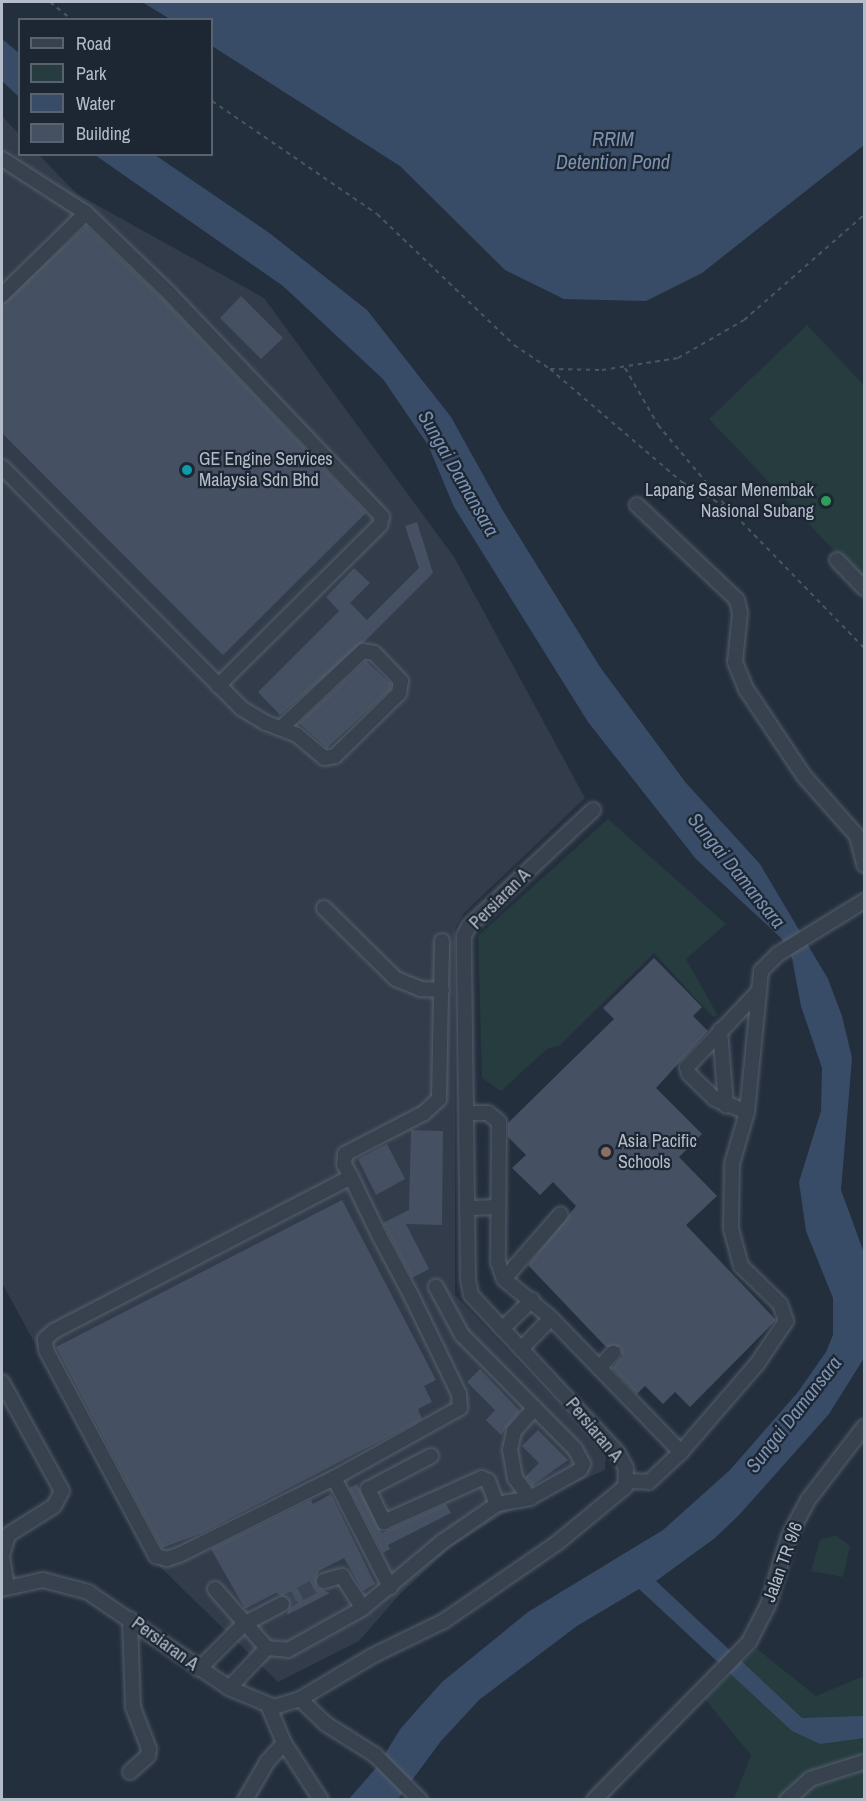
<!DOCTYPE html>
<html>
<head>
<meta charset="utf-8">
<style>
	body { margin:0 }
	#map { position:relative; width:866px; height:1801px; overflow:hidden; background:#242f3e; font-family:"Archivo Narrow",sans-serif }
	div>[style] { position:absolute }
	.airport>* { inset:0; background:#323c4b }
	.green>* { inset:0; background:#263c3f }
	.water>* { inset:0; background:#394c67 }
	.building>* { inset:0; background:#455162 }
	.minor-tunnel>* { height:14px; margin-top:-7px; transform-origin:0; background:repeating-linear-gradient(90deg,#3a4453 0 14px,transparent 0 21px) }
	.path>* { height:2px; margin-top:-1px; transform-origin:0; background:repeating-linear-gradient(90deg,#44595c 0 4.5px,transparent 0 9px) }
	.roads { filter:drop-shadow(0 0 2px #565f6c) drop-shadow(0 0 2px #565f6c) }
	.minor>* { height:14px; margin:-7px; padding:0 7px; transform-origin:7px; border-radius:7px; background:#38414e }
	.dots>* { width:16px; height:16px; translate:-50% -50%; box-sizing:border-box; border:3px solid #1d2633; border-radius:50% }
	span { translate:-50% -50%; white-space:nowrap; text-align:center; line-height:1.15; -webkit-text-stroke:4.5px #1d2633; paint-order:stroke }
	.poi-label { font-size:18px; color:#b4bcc9 }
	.left { translate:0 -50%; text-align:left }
	.right { translate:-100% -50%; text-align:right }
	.street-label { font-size:18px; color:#b4bcc9 }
	.water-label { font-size:20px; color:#7c92b1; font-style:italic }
	.frame { position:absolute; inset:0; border:3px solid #b4bcc9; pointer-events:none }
	.legend { position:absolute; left:18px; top:18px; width:195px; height:138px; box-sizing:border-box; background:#1d2633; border:2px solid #59626f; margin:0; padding:8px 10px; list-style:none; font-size:18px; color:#b4bcc9 }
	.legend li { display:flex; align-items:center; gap:12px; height:30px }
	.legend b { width:30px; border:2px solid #59626f }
</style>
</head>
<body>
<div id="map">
	<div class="airport">
		<i style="clip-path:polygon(2px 116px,19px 134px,20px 154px,39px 155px,77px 194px,264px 298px,454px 557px,585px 798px,464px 913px,455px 928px,455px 1295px,606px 1454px,605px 1470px,505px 1513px,451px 1547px,400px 1594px,359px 1641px,278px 1682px,152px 1559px,2px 1283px)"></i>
	</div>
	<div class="green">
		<i style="clip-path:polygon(807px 325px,864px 385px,864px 582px,709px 419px)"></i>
		<i style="clip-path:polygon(608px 819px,726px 924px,686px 959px,718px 1016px,712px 1016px,654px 953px,560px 1045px,547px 1049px,501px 1091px,482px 1078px,478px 936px)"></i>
		<i style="clip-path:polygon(836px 1535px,850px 1546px,843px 1577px,811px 1571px,820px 1540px)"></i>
		<i style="clip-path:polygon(757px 1649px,816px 1696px,864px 1676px,864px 1799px,734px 1799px,751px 1755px,705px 1699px)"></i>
	</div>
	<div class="water">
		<i style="clip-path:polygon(142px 2px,864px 2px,864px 145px,702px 273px,646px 301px,564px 299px,505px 270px,400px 166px,212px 46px,212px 20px,170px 19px)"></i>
		<i style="clip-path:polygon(2px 39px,19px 53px,19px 97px,2px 81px)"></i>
		<i style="clip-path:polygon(95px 155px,155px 155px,268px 232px,367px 310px,451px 417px,502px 509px,600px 667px,686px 783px,760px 864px,828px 979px,842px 1016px,852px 1058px,841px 1190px,864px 1253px,864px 1358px,829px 1414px,739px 1515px,715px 1538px,656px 1581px,802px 1718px,864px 1716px,864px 1738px,820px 1744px,792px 1731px,639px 1589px,577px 1626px,479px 1700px,441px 1741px,398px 1799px,349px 1799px,376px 1768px,401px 1728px,442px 1682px,528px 1612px,663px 1530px,730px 1470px,798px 1392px,826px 1352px,833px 1335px,833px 1298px,806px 1231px,799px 1182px,821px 1111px,822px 1068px,801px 1006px,792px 958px,781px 938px,696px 859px,588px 722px,454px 507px,428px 445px,383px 379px,283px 286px)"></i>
	</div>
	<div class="building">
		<i style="clip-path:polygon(86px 226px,163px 299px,366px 513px,223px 655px,2px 433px,2px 304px)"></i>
		<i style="clip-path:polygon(241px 296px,283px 338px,261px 359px,220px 318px)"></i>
		<i style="clip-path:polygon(417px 522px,433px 573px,364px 642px,280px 715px,258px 692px,339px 611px,326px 597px,354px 568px,370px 583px,350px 603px,367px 620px,419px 568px,405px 526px)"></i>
		<i style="clip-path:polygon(366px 661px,391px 684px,391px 689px,327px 748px,299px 723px)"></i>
		<i style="clip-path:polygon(654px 958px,702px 1007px,693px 1016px,708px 1031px,656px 1088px,702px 1134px,679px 1157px,717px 1196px,686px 1225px,776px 1320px,690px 1407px,675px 1392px,663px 1404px,645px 1386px,637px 1394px,612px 1368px,622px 1356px,620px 1347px,606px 1347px,528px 1265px,576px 1206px,553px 1182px,540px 1195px,512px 1168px,526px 1155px,508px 1137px,508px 1123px,614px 1019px,603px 1008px)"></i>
		<i style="clip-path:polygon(411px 1130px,443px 1131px,442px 1225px,406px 1224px,429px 1269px,412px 1278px,383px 1223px,409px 1210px)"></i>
		<i style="clip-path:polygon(387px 1144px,405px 1179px,376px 1195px,358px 1159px)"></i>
		<i style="clip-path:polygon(342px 1200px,436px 1380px,424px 1386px,432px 1402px,418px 1409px,422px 1419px,413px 1424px,202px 1533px,162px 1548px,56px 1347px)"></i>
		<i style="clip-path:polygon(480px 1369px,520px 1411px,501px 1435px,486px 1420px,495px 1410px,467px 1382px)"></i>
		<i style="clip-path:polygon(538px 1430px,568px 1460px,532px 1486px,525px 1477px,539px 1463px,522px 1446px)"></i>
		<i style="clip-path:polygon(357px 1484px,382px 1533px,446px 1504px,451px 1513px,388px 1545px,390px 1549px,383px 1553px,349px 1488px)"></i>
		<i style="clip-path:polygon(331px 1494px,375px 1584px,363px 1591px,344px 1558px,319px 1571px,316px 1578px,317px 1587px,330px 1593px,287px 1615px,290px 1600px,276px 1593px,245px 1609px,211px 1549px,311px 1500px,313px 1504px)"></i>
	</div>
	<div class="minor-tunnel">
		<i style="left:282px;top:1604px;width:48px;rotate:-28.7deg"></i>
	</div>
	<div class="path">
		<i style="left:50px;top:2px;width:28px;rotate:39deg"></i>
		<i style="left:212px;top:101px;width:200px;rotate:34.4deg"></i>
		<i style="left:377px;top:214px;width:190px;rotate:43.7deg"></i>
		<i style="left:514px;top:345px;width:43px;rotate:33.7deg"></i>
		<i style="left:550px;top:369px;width:174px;rotate:40.6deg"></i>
		<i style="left:682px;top:482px;width:54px;rotate:29.9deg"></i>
		<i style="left:729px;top:509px;width:194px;rotate:45.8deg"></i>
		<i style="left:625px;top:368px;width:66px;rotate:59.9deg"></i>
		<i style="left:658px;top:425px;width:106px;rotate:50deg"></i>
		<i style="left:550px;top:369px;width:52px;rotate:1.1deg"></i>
		<i style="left:602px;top:370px;width:77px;rotate:-9deg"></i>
		<i style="left:678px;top:358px;width:76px;rotate:-29.9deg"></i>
		<i style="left:744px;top:320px;width:159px;rotate:-41.2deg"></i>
	</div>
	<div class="roads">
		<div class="minor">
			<i style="left:2px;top:159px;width:100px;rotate:32.7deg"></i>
			<i style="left:86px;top:213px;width:115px;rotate:43.9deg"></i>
			<i style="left:169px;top:293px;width:309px;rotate:46.4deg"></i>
			<i style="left:382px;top:517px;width:8px;rotate:104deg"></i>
			<i style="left:380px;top:525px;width:228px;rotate:135.2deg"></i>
			<i style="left:2px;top:295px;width:117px;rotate:-44.3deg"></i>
			<i style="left:2px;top:467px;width:339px;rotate:45.2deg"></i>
			<i style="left:241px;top:708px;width:29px;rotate:31deg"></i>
			<i style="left:266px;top:723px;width:33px;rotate:21deg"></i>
			<i style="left:297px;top:735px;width:35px;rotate:40deg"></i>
			<i style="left:324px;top:758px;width:11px;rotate:-10deg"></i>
			<i style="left:335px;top:756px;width:90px;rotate:-44.5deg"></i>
			<i style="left:399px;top:693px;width:12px;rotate:-81deg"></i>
			<i style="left:401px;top:681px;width:39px;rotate:-134deg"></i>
			<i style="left:374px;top:653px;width:11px;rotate:-170deg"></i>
			<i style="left:363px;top:651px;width:112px;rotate:136.8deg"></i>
			<i style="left:637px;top:505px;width:138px;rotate:43.5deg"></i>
			<i style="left:737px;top:600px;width:13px;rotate:77deg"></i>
			<i style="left:740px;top:613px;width:49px;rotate:95.8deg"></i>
			<i style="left:735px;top:662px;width:29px;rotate:68deg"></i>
			<i style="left:746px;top:689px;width:105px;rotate:56.3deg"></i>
			<i style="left:804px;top:776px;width:80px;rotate:48.5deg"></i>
			<i style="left:857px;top:836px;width:30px;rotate:76deg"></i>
			<i style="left:837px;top:560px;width:39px;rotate:46deg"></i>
			<i style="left:324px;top:908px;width:101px;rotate:44.6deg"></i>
			<i style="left:396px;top:979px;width:27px;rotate:22deg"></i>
			<i style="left:421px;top:989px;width:21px;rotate:3deg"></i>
			<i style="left:720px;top:1030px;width:76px;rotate:85.5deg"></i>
			<i style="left:747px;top:1112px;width:35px;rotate:-158deg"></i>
			<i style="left:715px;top:1099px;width:36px;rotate:-136deg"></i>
			<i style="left:689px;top:1074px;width:7px;rotate:-106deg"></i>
			<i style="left:687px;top:1067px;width:103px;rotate:-46.6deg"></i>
			<i style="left:468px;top:1113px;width:20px"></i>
			<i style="left:488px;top:1113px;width:14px;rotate:39deg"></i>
			<i style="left:499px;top:1122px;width:140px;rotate:90.4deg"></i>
			<i style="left:498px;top:1262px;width:18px;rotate:71deg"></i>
			<i style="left:504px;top:1279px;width:61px;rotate:39.7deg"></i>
			<i style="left:551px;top:1318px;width:187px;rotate:45.9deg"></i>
			<i style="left:351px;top:1177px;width:335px;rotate:152.6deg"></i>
			<i style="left:54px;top:1331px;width:12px;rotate:138deg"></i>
			<i style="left:45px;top:1339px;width:11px;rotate:85deg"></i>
			<i style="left:46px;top:1350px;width:234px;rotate:61.9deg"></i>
			<i style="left:156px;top:1556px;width:11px;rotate:15deg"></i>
			<i style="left:167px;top:1559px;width:15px;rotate:-20deg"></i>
			<i style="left:181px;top:1554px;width:171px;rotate:-26.4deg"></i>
			<i style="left:334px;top:1478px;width:144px;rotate:-29.1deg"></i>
			<i style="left:460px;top:1408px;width:14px;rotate:-94deg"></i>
			<i style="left:459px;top:1394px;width:108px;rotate:-115.9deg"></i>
			<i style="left:412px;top:1297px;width:70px;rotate:-118deg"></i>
			<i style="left:379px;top:1235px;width:64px;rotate:-115.8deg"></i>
			<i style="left:351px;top:1177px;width:15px;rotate:-118deg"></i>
			<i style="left:344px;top:1164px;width:10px;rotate:-84deg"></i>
			<i style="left:345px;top:1154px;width:89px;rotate:-27.4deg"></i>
			<i style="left:424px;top:1113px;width:21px;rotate:-43deg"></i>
			<i style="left:439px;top:1099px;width:158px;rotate:-88.9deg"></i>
			<i style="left:469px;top:1208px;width:29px;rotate:-2deg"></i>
			<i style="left:504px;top:1279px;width:86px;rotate:-48.8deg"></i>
			<i style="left:502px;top:1329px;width:42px;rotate:-44deg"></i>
			<i style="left:521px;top:1349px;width:43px;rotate:-45.9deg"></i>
			<i style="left:599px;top:1368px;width:21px;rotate:-47deg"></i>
			<i style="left:2px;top:1382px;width:124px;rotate:61.2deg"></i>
			<i style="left:62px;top:1491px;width:17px;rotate:118deg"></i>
			<i style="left:54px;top:1506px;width:54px;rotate:147.8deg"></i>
			<i style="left:8px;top:1535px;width:22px;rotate:106deg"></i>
			<i style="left:431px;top:1456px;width:71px;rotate:152.4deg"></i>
			<i style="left:368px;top:1489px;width:37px;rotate:64deg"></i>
			<i style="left:384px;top:1522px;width:107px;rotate:-24.2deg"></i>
			<i style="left:482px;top:1478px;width:7px;rotate:27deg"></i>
			<i style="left:488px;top:1481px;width:25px;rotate:69deg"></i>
			<i style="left:334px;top:1478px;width:123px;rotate:62.8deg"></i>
			<i style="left:626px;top:1481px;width:23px;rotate:2deg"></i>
			<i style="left:649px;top:1482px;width:44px;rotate:-43.2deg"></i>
			<i style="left:681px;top:1452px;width:116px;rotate:-49.2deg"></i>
			<i style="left:757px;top:1364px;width:52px;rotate:-56deg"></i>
			<i style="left:786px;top:1321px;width:18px;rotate:-109deg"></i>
			<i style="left:780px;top:1304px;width:54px;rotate:-135.7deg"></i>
			<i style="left:741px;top:1266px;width:39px;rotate:-105deg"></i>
			<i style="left:731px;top:1228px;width:64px;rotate:-89.1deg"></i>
			<i style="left:732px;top:1164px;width:54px;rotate:-73.9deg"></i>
			<i style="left:747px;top:1112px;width:142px;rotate:-84.3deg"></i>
			<i style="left:761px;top:971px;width:24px;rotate:-45deg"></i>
			<i style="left:778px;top:954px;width:101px;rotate:-31.6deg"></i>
			<i style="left:530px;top:1498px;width:25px;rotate:-127deg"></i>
			<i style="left:515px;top:1478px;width:28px;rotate:-100deg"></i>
			<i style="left:510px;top:1450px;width:19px;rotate:-78deg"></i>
			<i style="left:514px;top:1431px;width:31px;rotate:-48deg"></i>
			<i style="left:2px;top:1556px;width:31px;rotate:81deg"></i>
			<i style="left:324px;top:1581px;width:19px;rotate:-16deg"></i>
			<i style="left:342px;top:1576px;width:38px;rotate:57deg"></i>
			<i style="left:2px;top:1589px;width:42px;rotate:-12.4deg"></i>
			<i style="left:43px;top:1580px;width:47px;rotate:14.9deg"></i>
			<i style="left:88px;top:1592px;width:171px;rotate:34.2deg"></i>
			<i style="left:229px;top:1688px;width:49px;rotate:22.9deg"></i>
			<i style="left:274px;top:1707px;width:27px;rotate:-17deg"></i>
			<i style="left:300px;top:1699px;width:84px;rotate:-30.8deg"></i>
			<i style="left:372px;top:1656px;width:80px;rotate:-25.9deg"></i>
			<i style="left:444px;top:1621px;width:137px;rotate:-34.6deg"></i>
			<i style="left:557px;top:1543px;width:88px;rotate:-39.5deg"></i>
			<i style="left:625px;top:1487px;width:19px;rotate:-87deg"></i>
			<i style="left:626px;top:1468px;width:18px;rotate:-119deg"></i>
			<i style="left:617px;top:1452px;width:214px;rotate:-132.9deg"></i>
			<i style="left:471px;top:1295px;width:16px;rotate:-101deg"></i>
			<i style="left:468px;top:1279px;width:343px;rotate:-90.7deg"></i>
			<i style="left:464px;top:936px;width:11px;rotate:-63deg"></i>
			<i style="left:469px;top:926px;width:170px;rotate:-43.1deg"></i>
			<i style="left:215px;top:1589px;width:79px;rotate:48.6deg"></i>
			<i style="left:267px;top:1648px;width:21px;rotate:5deg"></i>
			<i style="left:288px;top:1650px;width:86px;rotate:-29.2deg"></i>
			<i style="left:363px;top:1608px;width:103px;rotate:-39.9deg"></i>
			<i style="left:442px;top:1542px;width:67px;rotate:-34.6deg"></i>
			<i style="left:497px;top:1504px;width:34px;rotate:-10deg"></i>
			<i style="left:530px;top:1498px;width:57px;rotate:-29.2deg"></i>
			<i style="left:580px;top:1470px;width:7px;rotate:-63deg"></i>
			<i style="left:583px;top:1464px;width:17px;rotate:-118deg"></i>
			<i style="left:575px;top:1449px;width:161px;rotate:-134.7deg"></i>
			<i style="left:462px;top:1335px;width:55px;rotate:-118.4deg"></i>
			<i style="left:199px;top:1669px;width:64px;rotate:-45deg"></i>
			<i style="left:244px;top:1624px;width:43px;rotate:-27.8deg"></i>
			<i style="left:229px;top:1688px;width:55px;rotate:-46.5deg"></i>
			<i style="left:300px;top:1699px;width:36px;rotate:44deg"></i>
			<i style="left:326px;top:1724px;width:58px;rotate:32.3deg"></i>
			<i style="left:375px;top:1755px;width:64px;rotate:45deg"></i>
			<i style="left:268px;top:1705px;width:41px;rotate:67.2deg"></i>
			<i style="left:284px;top:1743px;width:68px;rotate:57deg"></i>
			<i style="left:130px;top:1772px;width:24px;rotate:-42deg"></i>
			<i style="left:148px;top:1756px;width:7px;rotate:-82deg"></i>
			<i style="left:149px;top:1749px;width:45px;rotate:-110.9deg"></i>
			<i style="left:133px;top:1707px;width:88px;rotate:-92deg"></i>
			<i style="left:245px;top:1800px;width:44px;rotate:-59.9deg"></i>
			<i style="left:267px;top:1762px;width:25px;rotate:-48deg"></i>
			<i style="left:594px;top:1800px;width:221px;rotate:-45.5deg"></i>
			<i style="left:749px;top:1642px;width:42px;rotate:-62.8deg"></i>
			<i style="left:768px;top:1605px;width:72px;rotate:-73.1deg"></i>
			<i style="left:789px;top:1536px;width:41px;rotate:-62.2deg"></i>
			<i style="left:808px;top:1500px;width:92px;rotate:-52.5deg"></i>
			<i style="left:787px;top:1800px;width:31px;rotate:-42deg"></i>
			<i style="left:810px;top:1779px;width:57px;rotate:-17.5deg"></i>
		</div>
	</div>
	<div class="dots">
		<i style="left:187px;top:470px;background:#0f9aa8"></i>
		<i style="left:826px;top:501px;background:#2e9e5b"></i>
		<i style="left:606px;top:1152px;background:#8d6e63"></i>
	</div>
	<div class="poi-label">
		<span class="left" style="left:199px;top:470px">GE Engine Services<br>Malaysia Sdn Bhd</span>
		<span class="right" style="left:814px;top:501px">Lapang Sasar Menembak<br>Nasional Subang</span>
		<span class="left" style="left:618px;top:1152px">Asia Pacific<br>Schools</span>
	</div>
	<div class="street-label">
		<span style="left:500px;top:899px;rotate:-45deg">Persiaran A</span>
		<span style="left:594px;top:1430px;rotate:50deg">Persiaran A</span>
		<span style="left:783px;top:1562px;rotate:-70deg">Jalan TR 9/6</span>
		<span style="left:165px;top:1644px;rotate:36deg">Persiaran A</span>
	</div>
	<div class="water-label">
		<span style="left:613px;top:150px">RRIM<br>Detention Pond</span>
		<span style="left:459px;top:473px;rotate:60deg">Sungai Damansara</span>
		<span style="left:737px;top:870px;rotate:51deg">Sungai Damansara</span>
		<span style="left:793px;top:1414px;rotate:-52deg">Sungai Damansara</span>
	</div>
	<div class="frame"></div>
	<ul class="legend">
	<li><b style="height:8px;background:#38414e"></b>Road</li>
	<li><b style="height:16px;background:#263c3f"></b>Park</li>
	<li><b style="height:16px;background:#394c67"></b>Water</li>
	<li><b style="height:16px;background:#455162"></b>Building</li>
	</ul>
</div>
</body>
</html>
